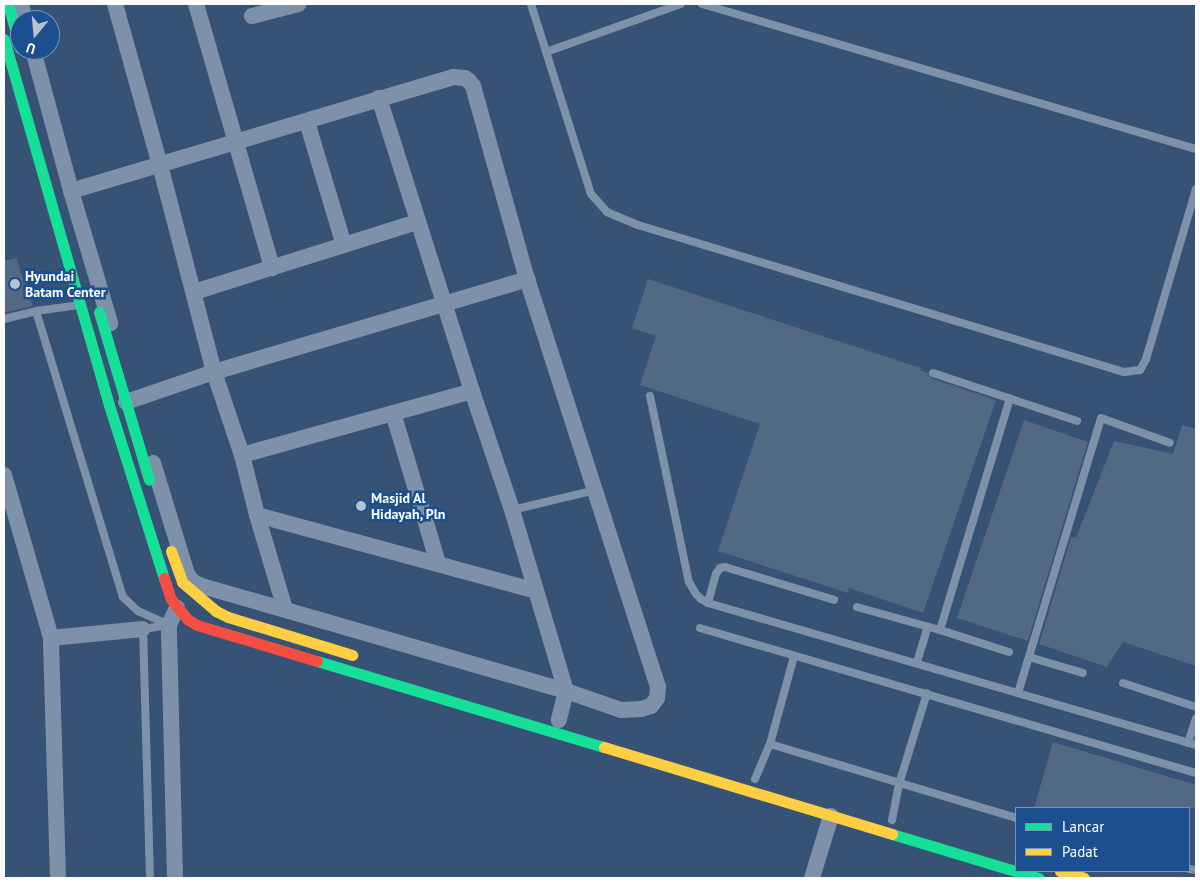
<!DOCTYPE html>
<html>
<head>
<meta charset="utf-8">
<style>
	body { margin:0 }
	#map { position:relative; width:1200px; height:882px; overflow:hidden; background:#365274; font-family:"PT Sans",sans-serif }
	div>[style] { position:absolute }
	.building>* { inset:0; background:#526984 }
	.lane>* { height:8px; margin:-4px; padding:0 4px; transform-origin:4px; border-radius:4px; background:#7d92a8 }
	.street>* { height:16px; margin:-8px; padding:0 8px; transform-origin:8px; border-radius:8px; background:#7d92a8 }
	.fast>* { height:11px; margin:-5.5px; padding:0 5.5px; transform-origin:5.5px; border-radius:5.5px; background:#16e098 }
	.slow>* { height:11px; margin:-5.5px; padding:0 5.5px; transform-origin:5.5px; border-radius:5.5px; background:#ffcf43 }
	.jam>* { height:11px; margin:-5.5px; padding:0 5.5px; transform-origin:5.5px; border-radius:5.5px; background:#f24e42 }
	.dots>* { width:14px; height:14px; translate:-50% -50%; box-sizing:border-box; border:2px solid #1b4f8f; border-radius:50% }
	span { translate:-50% -50%; white-space:nowrap; text-align:center; line-height:1.15; -webkit-text-stroke:5px #1b4f8f; paint-order:stroke }
	.poi-label { font-size:14px; color:#fff; font-weight:700 }
	.left { translate:0 -50%; text-align:left }
	.frame { position:absolute; inset:0; border:5px solid #fff; pointer-events:none }
	.legend { position:absolute; left:1015px; top:807px; width:175px; height:65px; box-sizing:border-box; background:#1b4f8f; border:1px solid #7695bc; margin:0; padding:6px 9px; list-style:none; font-size:15px; color:#fff }
	.legend li { display:flex; align-items:center; gap:10px; height:25px }
	.legend b { width:25px; border:1px solid #7695bc }
	.north { position:absolute; left:10px; top:10px; width:50px; height:50px; box-sizing:border-box; background:#1b4f8f; border:1px solid #7695bc; border-radius:50%; rotate:197deg; font-size:14px; font-weight:700; line-height:20px; text-align:center; color:#fff }
	.north::after { content:''; display:block; margin:auto; width:18px; height:22px; background:#b9c2ce; clip-path:polygon(50% 0,100% 100%,50% 72%,0 100%) }
</style>
</head>
<body>
<div id="map">
	<div class="building">
		<i style="clip-path:polygon(16px 258px,33px 306px,4px 313px,4px 261px)"></i>
		<i style="clip-path:polygon(648px 279px,921px 368px,920px 370px,928px 373px,931px 378px,996px 400px,923px 613px,849px 588px,848px 593px,718px 551px,760px 424px,640px 385px,656px 336px,632px 328px)"></i>
		<i style="clip-path:polygon(1024px 420px,1088px 442px,1028px 641px,957px 618px)"></i>
		<i style="clip-path:polygon(1182px 425px,1196px 429px,1196px 666px,1123px 642px,1107px 667px,1039px 644px,1071px 537px,1076px 538px,1114px 441px,1173px 454px)"></i>
		<i style="clip-path:polygon(1053px 742px,1196px 785px,1196px 808px,1034px 808px)"></i>
	</div>
	<div class="lane">
		<i style="left:531px;top:4px;width:199px;rotate:72.5deg"></i>
		<i style="left:591px;top:194px;width:24px;rotate:48deg"></i>
		<i style="left:607px;top:212px;width:34px;rotate:23deg"></i>
		<i style="left:638px;top:225px;width:508px;rotate:16.83deg"></i>
		<i style="left:1124px;top:372px;width:16px;rotate:-7deg"></i>
		<i style="left:1140px;top:370px;width:13px;rotate:-61deg"></i>
		<i style="left:1146px;top:359px;width:177px;rotate:-73.6deg"></i>
		<i style="left:702px;top:4px;width:515px;rotate:16.36deg"></i>
		<i style="left:546px;top:52px;width:143px;rotate:-19.6deg"></i>
		<i style="left:36px;top:311px;width:299px;rotate:73.1deg"></i>
		<i style="left:123px;top:597px;width:21px;rotate:43deg"></i>
		<i style="left:138px;top:611px;width:34px;rotate:24deg"></i>
		<i style="left:4px;top:319px;width:33px;rotate:-14deg"></i>
		<i style="left:36px;top:311px;width:43px;rotate:-7.9deg"></i>
		<i style="left:933px;top:373px;width:152px;rotate:18.4deg"></i>
		<i style="left:650px;top:396px;width:190px;rotate:78.2deg"></i>
		<i style="left:689px;top:582px;width:14px;rotate:60deg"></i>
		<i style="left:696px;top:594px;width:7px;rotate:45deg"></i>
		<i style="left:701px;top:599px;width:8px;rotate:30deg"></i>
		<i style="left:708px;top:603px;width:508px;rotate:16.22deg"></i>
		<i style="left:512px;top:510px;width:86px;rotate:-13.4deg"></i>
		<i style="left:708px;top:603px;width:30px;rotate:-75deg"></i>
		<i style="left:716px;top:574px;width:7px;rotate:-56deg"></i>
		<i style="left:720px;top:568px;width:5px;rotate:-11deg"></i>
		<i style="left:725px;top:567px;width:114px;rotate:16.8deg"></i>
		<i style="left:857px;top:607px;width:86px;rotate:15.5deg"></i>
		<i style="left:700px;top:628px;width:517px;rotate:16.3deg"></i>
		<i style="left:1009px;top:652px;width:72px;rotate:-162.3deg"></i>
		<i style="left:940px;top:630px;width:242px;rotate:-73.2deg"></i>
		<i style="left:1029px;top:657px;width:56px;rotate:16.5deg"></i>
		<i style="left:917px;top:662px;width:37px;rotate:-73deg"></i>
		<i style="left:1123px;top:683px;width:77px;rotate:18.2deg"></i>
		<i style="left:1018px;top:693px;width:287px;rotate:-73.2deg"></i>
		<i style="left:1101px;top:418px;width:73px;rotate:19.9deg"></i>
		<i style="left:1188px;top:743px;width:26px;rotate:-72deg"></i>
		<i style="left:770px;top:744px;width:257px;rotate:16.7deg"></i>
		<i style="left:755px;top:779px;width:38px;rotate:-67deg"></i>
		<i style="left:770px;top:744px;width:91px;rotate:-74.7deg"></i>
		<i style="left:892px;top:820px;width:37px;rotate:-79deg"></i>
		<i style="left:899px;top:784px;width:95px;rotate:-72.9deg"></i>
		<i style="left:1189px;top:869px;width:7px;rotate:8deg"></i>
		<i style="left:150px;top:878px;width:249px;rotate:-91.6deg"></i>
		<i style="left:143px;top:629px;width:26px;rotate:-9deg"></i>
	</div>
	<div class="street">
		<i style="left:21px;top:4px;width:16px;rotate:76deg"></i>
		<i style="left:115px;top:4px;width:167px;rotate:74.4deg"></i>
		<i style="left:160px;top:165px;width:214px;rotate:75.4deg"></i>
		<i style="left:214px;top:372px;width:88px;rotate:71.4deg"></i>
		<i style="left:242px;top:455px;width:62px;rotate:76deg"></i>
		<i style="left:257px;top:515px;width:98px;rotate:73.4deg"></i>
		<i style="left:196px;top:4px;width:275px;rotate:73.9deg"></i>
		<i style="left:252px;top:16px;width:48px;rotate:-14.6deg"></i>
		<i style="left:33px;top:50px;width:146px;rotate:74.9deg"></i>
		<i style="left:71px;top:191px;width:138px;rotate:73.5deg"></i>
		<i style="left:379px;top:98px;width:307px;rotate:72.4deg"></i>
		<i style="left:472px;top:391px;width:126px;rotate:71.4deg"></i>
		<i style="left:512px;top:510px;width:189px;rotate:73.4deg"></i>
		<i style="left:566px;top:691px;width:30px;rotate:104deg"></i>
		<i style="left:307px;top:122px;width:128px;rotate:73.3deg"></i>
		<i style="left:71px;top:191px;width:399px;rotate:-16.6deg"></i>
		<i style="left:453px;top:77px;width:12px;rotate:5deg"></i>
		<i style="left:465px;top:78px;width:5px;rotate:37deg"></i>
		<i style="left:469px;top:81px;width:6px;rotate:51deg"></i>
		<i style="left:473px;top:86px;width:200px;rotate:74.4deg"></i>
		<i style="left:527px;top:279px;width:429px;rotate:72.2deg"></i>
		<i style="left:658px;top:687px;width:11px;rotate:95deg"></i>
		<i style="left:657px;top:698px;width:10px;rotate:127deg"></i>
		<i style="left:651px;top:706px;width:10px;rotate:163deg"></i>
		<i style="left:641px;top:709px;width:20px;rotate:177deg"></i>
		<i style="left:621px;top:710px;width:58px;rotate:-160.9deg"></i>
		<i style="left:566px;top:691px;width:382px;rotate:-163.9deg"></i>
		<i style="left:199px;top:585px;width:7px;rotate:-153deg"></i>
		<i style="left:193px;top:582px;width:10px;rotate:-127deg"></i>
		<i style="left:187px;top:574px;width:116px;rotate:-107deg"></i>
		<i style="left:194px;top:292px;width:235px;rotate:-17.4deg"></i>
		<i style="left:126px;top:402px;width:93px;rotate:-18.8deg"></i>
		<i style="left:214px;top:372px;width:327px;rotate:-16.5deg"></i>
		<i style="left:393px;top:413px;width:157px;rotate:73.3deg"></i>
		<i style="left:242px;top:455px;width:239px;rotate:-15.5deg"></i>
		<i style="left:4px;top:475px;width:170px;rotate:73.9deg"></i>
		<i style="left:257px;top:515px;width:289px;rotate:15.2deg"></i>
		<i style="left:58px;top:878px;width:240px;rotate:-91.7deg"></i>
		<i style="left:51px;top:638px;width:92px;rotate:-5.6deg"></i>
		<i style="left:175px;top:878px;width:253px;rotate:-91.4deg"></i>
		<i style="left:169px;top:625px;width:19px;rotate:-65deg"></i>
		<i style="left:812px;top:878px;width:65px;rotate:-73deg"></i>
	</div>
	<div class="fast">
		<i style="left:8px;top:4px;width:46px;rotate:74.7deg"></i>
		<i style="left:4px;top:39px;width:381px;rotate:74deg"></i>
		<i style="left:109px;top:405px;width:182px;rotate:72.4deg"></i>
		<i style="left:99px;top:312px;width:175px;rotate:73.4deg"></i>
		<i style="left:317px;top:661px;width:300px;rotate:16.7deg"></i>
		<i style="left:892px;top:834px;width:153px;rotate:16.7deg"></i>
	</div>
	<div class="slow">
		<i style="left:171px;top:551px;width:33px;rotate:70deg"></i>
		<i style="left:182px;top:582px;width:45px;rotate:40.5deg"></i>
		<i style="left:216px;top:611px;width:13px;rotate:27deg"></i>
		<i style="left:228px;top:617px;width:130px;rotate:17deg"></i>
		<i style="left:604px;top:747px;width:301px;rotate:16.8deg"></i>
		<i style="left:1060px;top:871px;width:25px;rotate:16deg"></i>
	</div>
	<div class="jam">
		<i style="left:164px;top:578px;width:22px;rotate:72deg"></i>
		<i style="left:171px;top:599px;width:26px;rotate:51deg"></i>
		<i style="left:187px;top:619px;width:12px;rotate:31deg"></i>
		<i style="left:197px;top:625px;width:125px;rotate:16.7deg"></i>
	</div>
	<div class="dots">
		<i style="left:15px;top:284px;background:#b9c2ce"></i>
		<i style="left:361px;top:506px;background:#b9c2ce"></i>
	</div>
	<div class="poi-label">
		<span class="left" style="left:25px;top:284px">Hyundai<br>Batam Center</span>
		<span class="left" style="left:371px;top:506px">Masjid Al<br>Hidayah, Pln</span>
	</div>
	<div class="frame"></div>
	<ul class="legend">
	<li><b style="height:6px;background:#16e098"></b>Lancar</li>
	<li><b style="height:6px;background:#ffcf43"></b>Padat</li>
	</ul>
	<div class="north">U</div>
</div>
</body>
</html>
